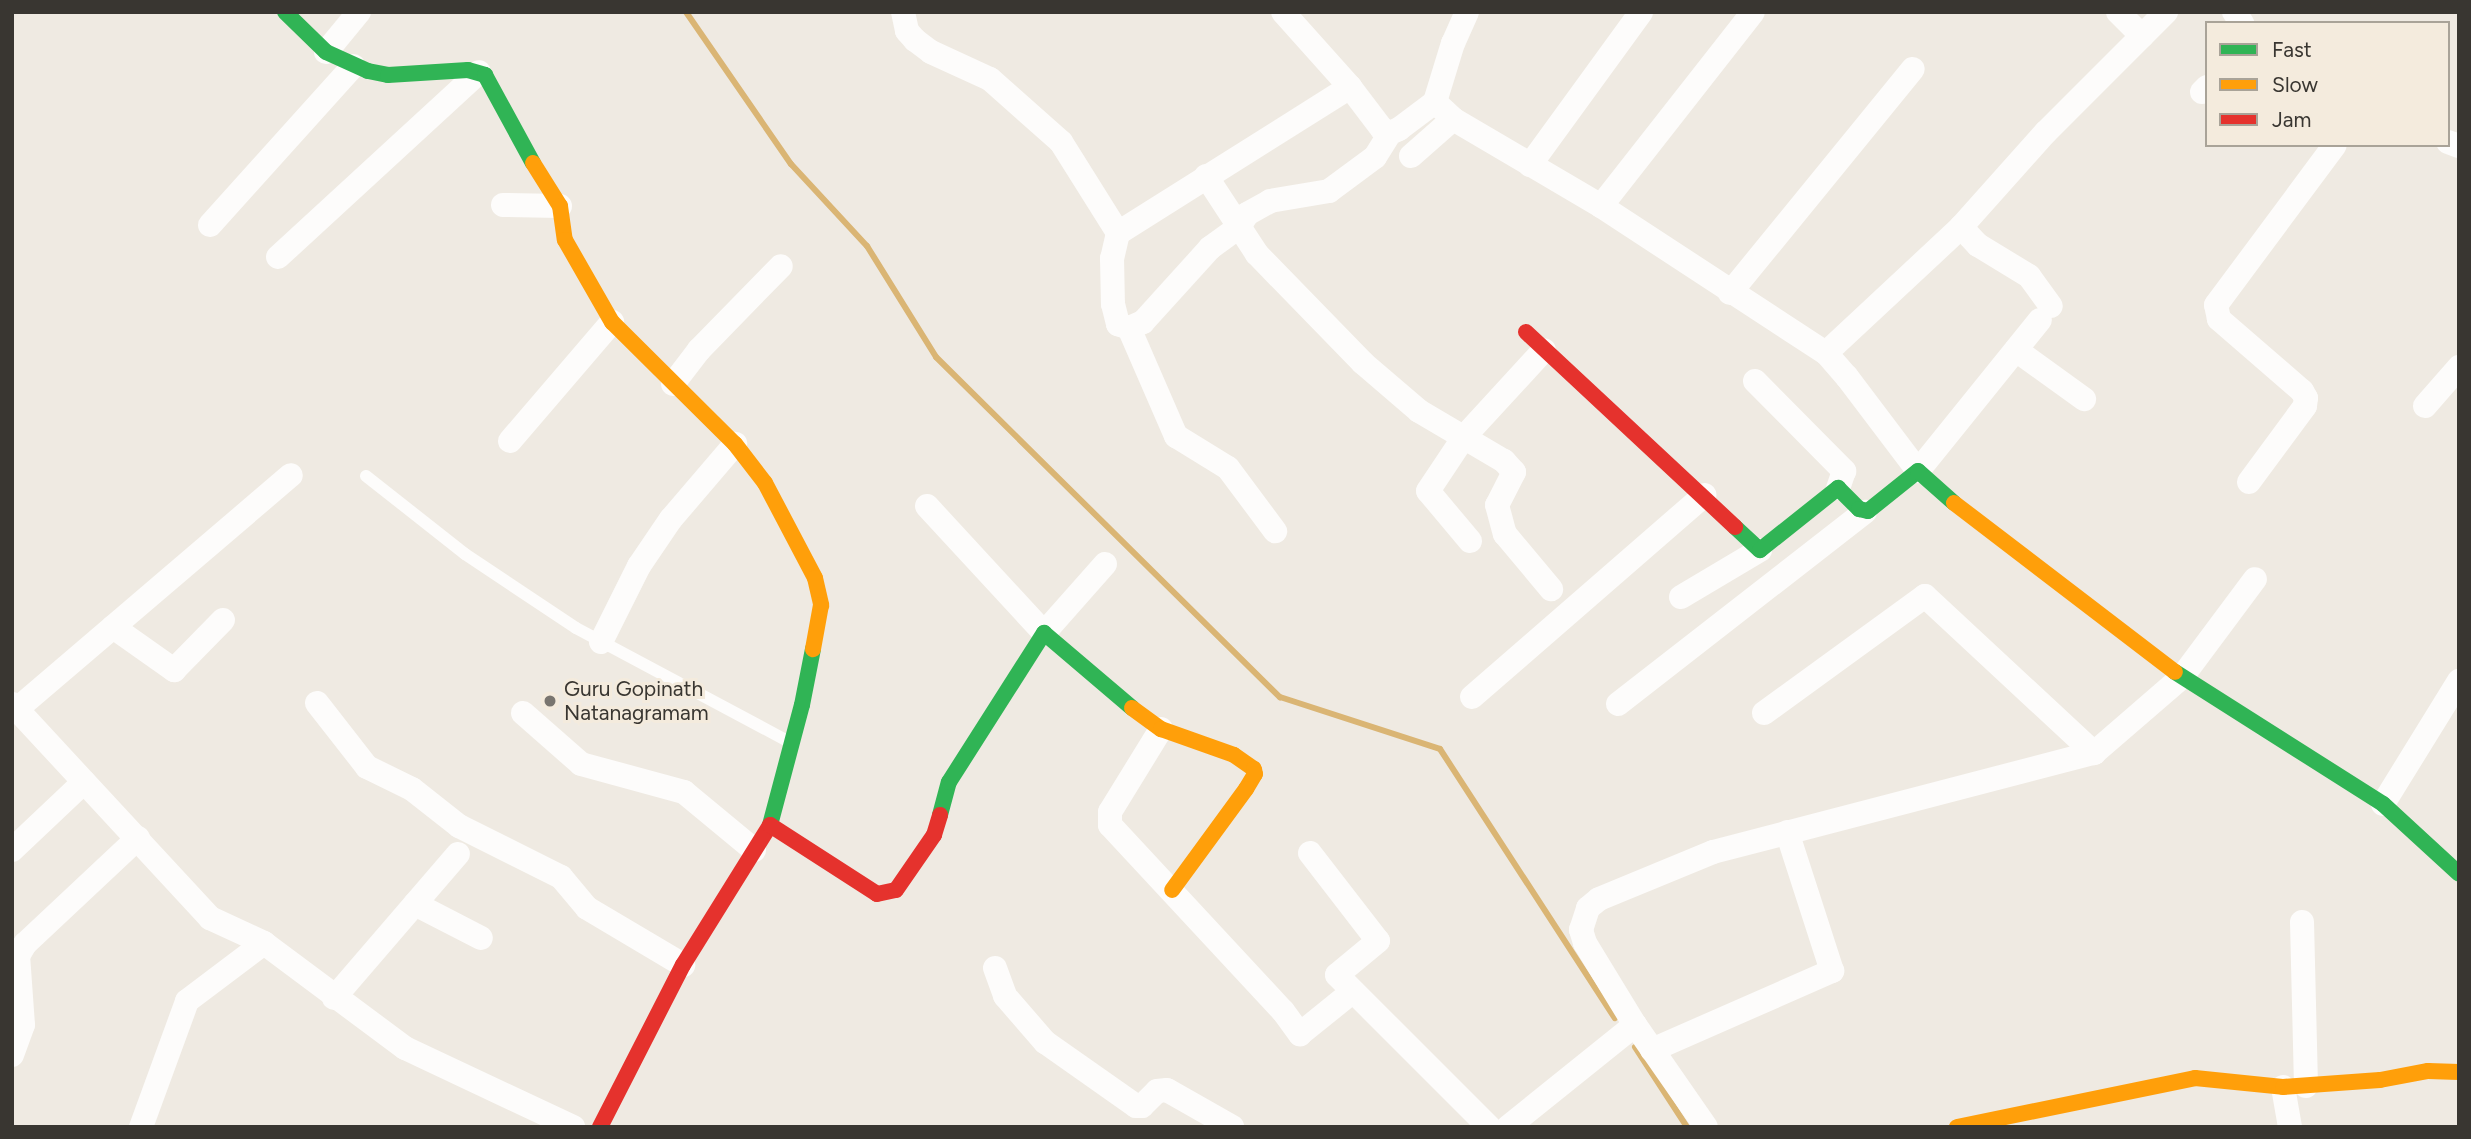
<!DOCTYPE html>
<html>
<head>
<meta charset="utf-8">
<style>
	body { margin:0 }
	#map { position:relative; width:2471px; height:1139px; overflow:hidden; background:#efeae2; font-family:Figtree,sans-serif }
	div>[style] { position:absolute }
	.stream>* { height:6px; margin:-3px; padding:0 3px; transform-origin:3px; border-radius:3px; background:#dab574 }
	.lane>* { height:12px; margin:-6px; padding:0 6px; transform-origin:6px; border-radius:6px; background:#fdfcfb }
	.street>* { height:24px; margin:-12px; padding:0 12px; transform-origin:12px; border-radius:12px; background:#fdfcfb }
	.fast>* { height:16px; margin:-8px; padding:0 8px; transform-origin:8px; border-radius:8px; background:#30b455 }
	.slow>* { height:16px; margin:-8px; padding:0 8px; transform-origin:8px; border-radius:8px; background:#ff9f0a }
	.jam>* { height:16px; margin:-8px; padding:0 8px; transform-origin:8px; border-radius:8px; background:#e5322d }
	.dots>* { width:19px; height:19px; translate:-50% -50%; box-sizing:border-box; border:4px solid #f4ebdd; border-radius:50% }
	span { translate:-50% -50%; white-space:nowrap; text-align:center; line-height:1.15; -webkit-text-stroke:6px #f4ebdd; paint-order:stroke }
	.poi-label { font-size:21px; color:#393631 }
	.left { translate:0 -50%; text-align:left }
	.frame { position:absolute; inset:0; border:14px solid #393631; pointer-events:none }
	.legend { position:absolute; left:2205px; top:21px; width:245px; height:126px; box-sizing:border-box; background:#f4ebdd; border:2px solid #a9a398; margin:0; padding:9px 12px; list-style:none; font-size:21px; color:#393631 }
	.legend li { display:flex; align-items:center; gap:14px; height:35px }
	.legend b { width:35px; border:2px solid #a9a398 }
</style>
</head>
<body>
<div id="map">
	<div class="stream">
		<i style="left:686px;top:12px;width:185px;rotate:55.4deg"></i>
		<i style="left:791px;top:164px;width:112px;rotate:47.2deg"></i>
		<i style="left:867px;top:246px;width:131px;rotate:58.1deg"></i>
		<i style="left:936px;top:357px;width:484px;rotate:44.7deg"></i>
		<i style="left:1280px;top:697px;width:168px;rotate:18deg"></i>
		<i style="left:1440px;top:749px;width:321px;rotate:57deg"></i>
		<i style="left:1635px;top:1047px;width:95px;rotate:57deg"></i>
	</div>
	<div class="lane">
		<i style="left:366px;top:476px;width:126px;rotate:38.2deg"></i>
		<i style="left:465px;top:554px;width:133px;rotate:33.7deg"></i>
		<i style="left:576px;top:628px;width:244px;rotate:28.1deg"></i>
	</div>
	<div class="street">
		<i style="left:903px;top:12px;width:19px;rotate:78deg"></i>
		<i style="left:907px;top:31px;width:12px;rotate:48deg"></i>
		<i style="left:915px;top:40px;width:20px;rotate:37deg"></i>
		<i style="left:931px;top:52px;width:65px;rotate:24.6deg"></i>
		<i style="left:990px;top:79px;width:95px;rotate:41.6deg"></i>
		<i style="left:1061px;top:142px;width:107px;rotate:57.9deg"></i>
		<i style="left:1283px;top:12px;width:101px;rotate:48.2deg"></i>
		<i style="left:1350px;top:87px;width:53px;rotate:52.7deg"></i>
		<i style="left:1382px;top:129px;width:9px;rotate:27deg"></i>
		<i style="left:1390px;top:133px;width:10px;rotate:-24deg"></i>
		<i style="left:1399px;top:129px;width:45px;rotate:-36.9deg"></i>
		<i style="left:1467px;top:12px;width:34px;rotate:114deg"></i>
		<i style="left:1453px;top:43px;width:62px;rotate:107deg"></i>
		<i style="left:1435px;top:102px;width:25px;rotate:43deg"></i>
		<i style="left:1453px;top:119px;width:172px;rotate:30.4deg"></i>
		<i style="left:1601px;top:206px;width:269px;rotate:33.2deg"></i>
		<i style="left:1826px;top:353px;width:32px;rotate:49deg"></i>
		<i style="left:1847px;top:377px;width:118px;rotate:52.9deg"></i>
		<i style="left:1918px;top:471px;width:194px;rotate:-51.1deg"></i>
		<i style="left:2118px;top:12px;width:34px;rotate:45deg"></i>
		<i style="left:2234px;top:12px;width:14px;rotate:54deg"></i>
		<i style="left:326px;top:52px;width:52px;rotate:-50.5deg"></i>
		<i style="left:1350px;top:87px;width:274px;rotate:147.8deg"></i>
		<i style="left:1118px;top:233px;width:26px;rotate:103deg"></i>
		<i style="left:1112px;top:258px;width:46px;rotate:88.8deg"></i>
		<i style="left:1113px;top:304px;width:21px;rotate:76deg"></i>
		<i style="left:1118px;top:324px;width:12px;rotate:20deg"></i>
		<i style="left:1129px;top:328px;width:15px;rotate:-23deg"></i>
		<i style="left:1143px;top:322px;width:100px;rotate:-47.8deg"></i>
		<i style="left:1210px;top:248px;width:36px;rotate:-36deg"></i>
		<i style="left:1239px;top:227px;width:15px;rotate:-58deg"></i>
		<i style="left:1247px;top:214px;width:26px;rotate:-29deg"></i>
		<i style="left:1270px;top:201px;width:60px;rotate:-9.6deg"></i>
		<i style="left:1329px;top:191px;width:57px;rotate:-36.5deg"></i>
		<i style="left:1375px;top:157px;width:28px;rotate:-58deg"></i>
		<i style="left:2202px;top:92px;width:7px;rotate:-45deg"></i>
		<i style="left:2448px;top:142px;width:12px;rotate:20deg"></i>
		<i style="left:1411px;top:156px;width:56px;rotate:-41.4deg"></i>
		<i style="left:1530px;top:165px;width:189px;rotate:-54deg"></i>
		<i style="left:1206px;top:176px;width:93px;rotate:56.8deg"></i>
		<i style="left:1257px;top:254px;width:152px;rotate:45.8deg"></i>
		<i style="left:1363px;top:363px;width:74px;rotate:40.6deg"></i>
		<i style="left:1419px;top:411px;width:99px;rotate:30.5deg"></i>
		<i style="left:1504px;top:461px;width:15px;rotate:48deg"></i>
		<i style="left:1514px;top:472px;width:37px;rotate:117deg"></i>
		<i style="left:1497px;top:505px;width:30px;rotate:75deg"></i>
		<i style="left:1505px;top:534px;width:72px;rotate:50.1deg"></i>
		<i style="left:503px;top:205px;width:57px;rotate:1deg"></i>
		<i style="left:1601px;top:206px;width:246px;rotate:-51.9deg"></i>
		<i style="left:210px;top:225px;width:214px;rotate:-48deg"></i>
		<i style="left:1961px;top:227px;width:25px;rotate:47deg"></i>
		<i style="left:1978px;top:245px;width:60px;rotate:31.3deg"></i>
		<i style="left:2029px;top:276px;width:37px;rotate:54deg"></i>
		<i style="left:278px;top:257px;width:273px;rotate:-42.6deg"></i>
		<i style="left:1730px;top:293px;width:289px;rotate:-50.8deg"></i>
		<i style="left:1129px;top:328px;width:118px;rotate:66.5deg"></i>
		<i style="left:1176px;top:436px;width:61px;rotate:31.6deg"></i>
		<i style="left:1228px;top:468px;width:79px;rotate:53.3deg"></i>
		<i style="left:2016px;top:350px;width:84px;rotate:35.8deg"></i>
		<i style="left:1826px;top:353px;width:185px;rotate:-43deg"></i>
		<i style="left:1961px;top:227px;width:127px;rotate:-48.2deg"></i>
		<i style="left:2046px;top:132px;width:170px;rotate:-45deg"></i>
		<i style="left:1755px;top:381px;width:127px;rotate:45.3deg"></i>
		<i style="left:1844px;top:471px;width:18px;rotate:109deg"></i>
		<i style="left:673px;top:384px;width:43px;rotate:-52.6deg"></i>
		<i style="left:699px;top:350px;width:117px;rotate:-45.7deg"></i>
		<i style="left:2425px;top:406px;width:52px;rotate:-48.9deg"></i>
		<i style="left:510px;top:441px;width:157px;rotate:-49.4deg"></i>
		<i style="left:2249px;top:482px;width:94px;rotate:-53.6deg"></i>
		<i style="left:2305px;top:406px;width:8px;rotate:-83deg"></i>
		<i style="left:2306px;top:398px;width:8px;rotate:-120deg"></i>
		<i style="left:2302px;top:391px;width:110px;rotate:-139.1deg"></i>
		<i style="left:2219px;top:319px;width:14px;rotate:-102deg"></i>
		<i style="left:2216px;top:305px;width:199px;rotate:-53.4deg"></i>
		<i style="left:927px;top:506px;width:173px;rotate:47.3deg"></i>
		<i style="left:1044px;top:633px;width:92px;rotate:-48.5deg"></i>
		<i style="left:1470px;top:541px;width:65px;rotate:-130deg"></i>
		<i style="left:1428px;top:491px;width:65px;rotate:-56.3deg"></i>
		<i style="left:1464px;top:437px;width:118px;rotate:-47.4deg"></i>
		<i style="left:1681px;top:597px;width:92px;rotate:-30.7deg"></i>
		<i style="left:113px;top:627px;width:75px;rotate:35.2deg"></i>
		<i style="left:174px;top:670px;width:70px;rotate:-45.6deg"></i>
		<i style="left:601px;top:642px;width:85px;rotate:-63.4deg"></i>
		<i style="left:639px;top:566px;width:57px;rotate:-55.8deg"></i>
		<i style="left:671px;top:519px;width:99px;rotate:-49.5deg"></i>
		<i style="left:1472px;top:697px;width:308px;rotate:-41deg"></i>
		<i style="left:317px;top:703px;width:81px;rotate:52deg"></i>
		<i style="left:367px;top:767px;width:50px;rotate:26.1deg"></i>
		<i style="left:412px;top:789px;width:60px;rotate:38.2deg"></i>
		<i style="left:459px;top:826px;width:114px;rotate:26.6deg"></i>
		<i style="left:561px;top:877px;width:40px;rotate:50deg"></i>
		<i style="left:587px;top:908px;width:112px;rotate:30.7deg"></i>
		<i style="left:12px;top:704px;width:292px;rotate:47.2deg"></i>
		<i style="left:210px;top:918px;width:60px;rotate:24.8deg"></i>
		<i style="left:264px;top:943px;width:176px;rotate:36.7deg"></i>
		<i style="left:405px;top:1048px;width:186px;rotate:25.2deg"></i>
		<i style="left:1618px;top:704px;width:313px;rotate:-37.9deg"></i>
		<i style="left:17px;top:709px;width:360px;rotate:-40.5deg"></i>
		<i style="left:523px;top:713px;width:77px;rotate:41.3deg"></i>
		<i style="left:581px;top:764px;width:107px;rotate:15.2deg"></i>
		<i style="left:684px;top:792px;width:91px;rotate:39.6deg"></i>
		<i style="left:1764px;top:713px;width:199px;rotate:-36deg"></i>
		<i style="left:1925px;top:596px;width:231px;rotate:42.9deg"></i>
		<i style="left:1161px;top:729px;width:97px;rotate:121.6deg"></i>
		<i style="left:1110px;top:812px;width:13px;rotate:90deg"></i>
		<i style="left:1110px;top:825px;width:254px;rotate:47.1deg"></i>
		<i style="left:1283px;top:1011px;width:29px;rotate:54deg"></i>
		<i style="left:1300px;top:1034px;width:67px;rotate:-38.9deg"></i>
		<i style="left:2383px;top:804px;width:145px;rotate:-58.3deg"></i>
		<i style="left:12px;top:850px;width:99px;rotate:-43.4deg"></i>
		<i style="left:1310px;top:853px;width:111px;rotate:52.3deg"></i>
		<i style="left:1378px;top:941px;width:53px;rotate:140.3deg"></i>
		<i style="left:1337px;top:975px;width:215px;rotate:45deg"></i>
		<i style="left:415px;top:904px;width:74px;rotate:27.3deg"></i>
		<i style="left:2302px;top:922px;width:164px;rotate:88.6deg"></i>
		<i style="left:995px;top:968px;width:30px;rotate:70deg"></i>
		<i style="left:1005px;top:996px;width:61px;rotate:49deg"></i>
		<i style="left:1045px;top:1042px;width:111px;rotate:35.1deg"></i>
		<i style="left:1136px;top:1106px;width:6px"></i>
		<i style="left:1142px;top:1106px;width:21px;rotate:-45deg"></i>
		<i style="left:1157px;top:1091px;width:10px;rotate:-6deg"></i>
		<i style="left:1167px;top:1090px;width:75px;rotate:29.6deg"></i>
		<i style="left:334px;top:998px;width:190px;rotate:-49.3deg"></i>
		<i style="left:1652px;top:1050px;width:197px;rotate:-23.7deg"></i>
		<i style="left:1832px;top:971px;width:146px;rotate:-107.9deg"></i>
		<i style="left:12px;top:1055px;width:32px;rotate:-70deg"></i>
		<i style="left:23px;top:1025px;width:69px;rotate:-94.1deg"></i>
		<i style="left:18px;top:956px;width:14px;rotate:-60deg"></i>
		<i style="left:25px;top:944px;width:155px;rotate:-43.2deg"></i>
		<i style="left:2283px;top:1087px;width:41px;rotate:80.1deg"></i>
		<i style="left:141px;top:1127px;width:134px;rotate:-69.9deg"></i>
		<i style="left:187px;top:1001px;width:96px;rotate:-37deg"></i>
		<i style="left:1508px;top:1127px;width:163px;rotate:-38.8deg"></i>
		<i style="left:1706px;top:1127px;width:124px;rotate:-124.8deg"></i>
		<i style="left:1635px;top:1025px;width:96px;rotate:-121.4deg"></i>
		<i style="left:1585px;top:943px;width:14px;rotate:-107deg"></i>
		<i style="left:1581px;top:930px;width:23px;rotate:-72deg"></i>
		<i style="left:1588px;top:908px;width:14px;rotate:-39deg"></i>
		<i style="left:1599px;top:899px;width:123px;rotate:-22.4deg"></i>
		<i style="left:1713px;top:852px;width:394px;rotate:-14.6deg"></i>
		<i style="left:2094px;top:753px;width:116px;rotate:-40.8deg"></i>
		<i style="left:2182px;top:677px;width:122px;rotate:-53.3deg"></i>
	</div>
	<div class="fast">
		<i style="left:285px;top:12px;width:57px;rotate:44.3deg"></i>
		<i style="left:326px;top:52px;width:46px;rotate:24.3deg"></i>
		<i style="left:368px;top:71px;width:20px;rotate:11deg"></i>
		<i style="left:388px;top:75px;width:80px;rotate:-3.6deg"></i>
		<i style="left:468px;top:70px;width:18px;rotate:16deg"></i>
		<i style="left:485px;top:75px;width:100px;rotate:61.4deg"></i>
		<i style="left:1735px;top:527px;width:34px;rotate:43deg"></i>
		<i style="left:1760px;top:550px;width:100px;rotate:-38.5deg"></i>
		<i style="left:1838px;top:488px;width:30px;rotate:45deg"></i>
		<i style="left:1859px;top:509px;width:9px;rotate:13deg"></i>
		<i style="left:1868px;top:511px;width:64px;rotate:-38.7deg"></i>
		<i style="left:1918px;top:471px;width:48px;rotate:41.6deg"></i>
		<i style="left:2175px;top:672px;width:246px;rotate:32.4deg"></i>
		<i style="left:2383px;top:804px;width:103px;rotate:42.6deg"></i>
		<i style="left:940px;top:815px;width:34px;rotate:-75deg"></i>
		<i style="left:949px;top:782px;width:177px;rotate:-57.5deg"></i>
		<i style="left:1044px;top:633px;width:116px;rotate:40.4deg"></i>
		<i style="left:770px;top:825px;width:124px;rotate:-75.1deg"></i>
		<i style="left:802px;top:705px;width:57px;rotate:-78.9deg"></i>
	</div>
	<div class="slow">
		<i style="left:533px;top:163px;width:51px;rotate:57.9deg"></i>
		<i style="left:560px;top:206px;width:34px;rotate:82deg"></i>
		<i style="left:565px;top:240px;width:95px;rotate:60.2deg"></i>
		<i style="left:612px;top:322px;width:173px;rotate:44.8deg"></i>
		<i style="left:735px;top:444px;width:49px;rotate:52.4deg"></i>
		<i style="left:765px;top:483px;width:107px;rotate:62.2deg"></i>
		<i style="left:815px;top:578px;width:28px;rotate:77deg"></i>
		<i style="left:821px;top:605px;width:45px;rotate:100.3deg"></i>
		<i style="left:1954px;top:503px;width:278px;rotate:37.4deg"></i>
		<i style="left:1132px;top:708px;width:36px;rotate:36deg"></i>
		<i style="left:1161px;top:729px;width:77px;rotate:19.6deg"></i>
		<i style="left:1234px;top:755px;width:24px;rotate:35deg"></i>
		<i style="left:1254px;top:769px;width:5px;rotate:79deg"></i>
		<i style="left:1255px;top:774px;width:17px;rotate:121deg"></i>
		<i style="left:1246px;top:789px;width:125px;rotate:126.2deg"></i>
		<i style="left:1957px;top:1127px;width:243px;rotate:-11.6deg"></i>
		<i style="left:2195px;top:1078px;width:88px;rotate:5.8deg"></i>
		<i style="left:2283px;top:1087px;width:97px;rotate:-4.1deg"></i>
		<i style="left:2380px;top:1080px;width:49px;rotate:-10.6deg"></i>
		<i style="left:2428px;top:1071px;width:31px;rotate:2deg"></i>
	</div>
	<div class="jam">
		<i style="left:1526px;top:332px;width:286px;rotate:43deg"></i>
		<i style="left:600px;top:1127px;width:182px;rotate:-62.9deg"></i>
		<i style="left:683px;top:965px;width:165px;rotate:-58.1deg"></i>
		<i style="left:770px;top:825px;width:127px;rotate:32.8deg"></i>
		<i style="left:877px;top:894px;width:19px;rotate:-12deg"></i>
		<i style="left:896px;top:890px;width:67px;rotate:-55.4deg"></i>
		<i style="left:934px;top:835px;width:21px;rotate:-73deg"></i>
	</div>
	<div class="dots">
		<i style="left:550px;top:701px;background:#79756f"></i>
	</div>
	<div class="poi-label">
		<span class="left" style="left:564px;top:701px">Guru Gopinath<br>Natanagramam</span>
	</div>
	<div class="frame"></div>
	<ul class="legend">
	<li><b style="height:9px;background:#30b455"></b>Fast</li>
	<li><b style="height:9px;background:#ff9f0a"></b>Slow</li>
	<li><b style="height:9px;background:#e5322d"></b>Jam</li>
	</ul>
</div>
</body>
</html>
